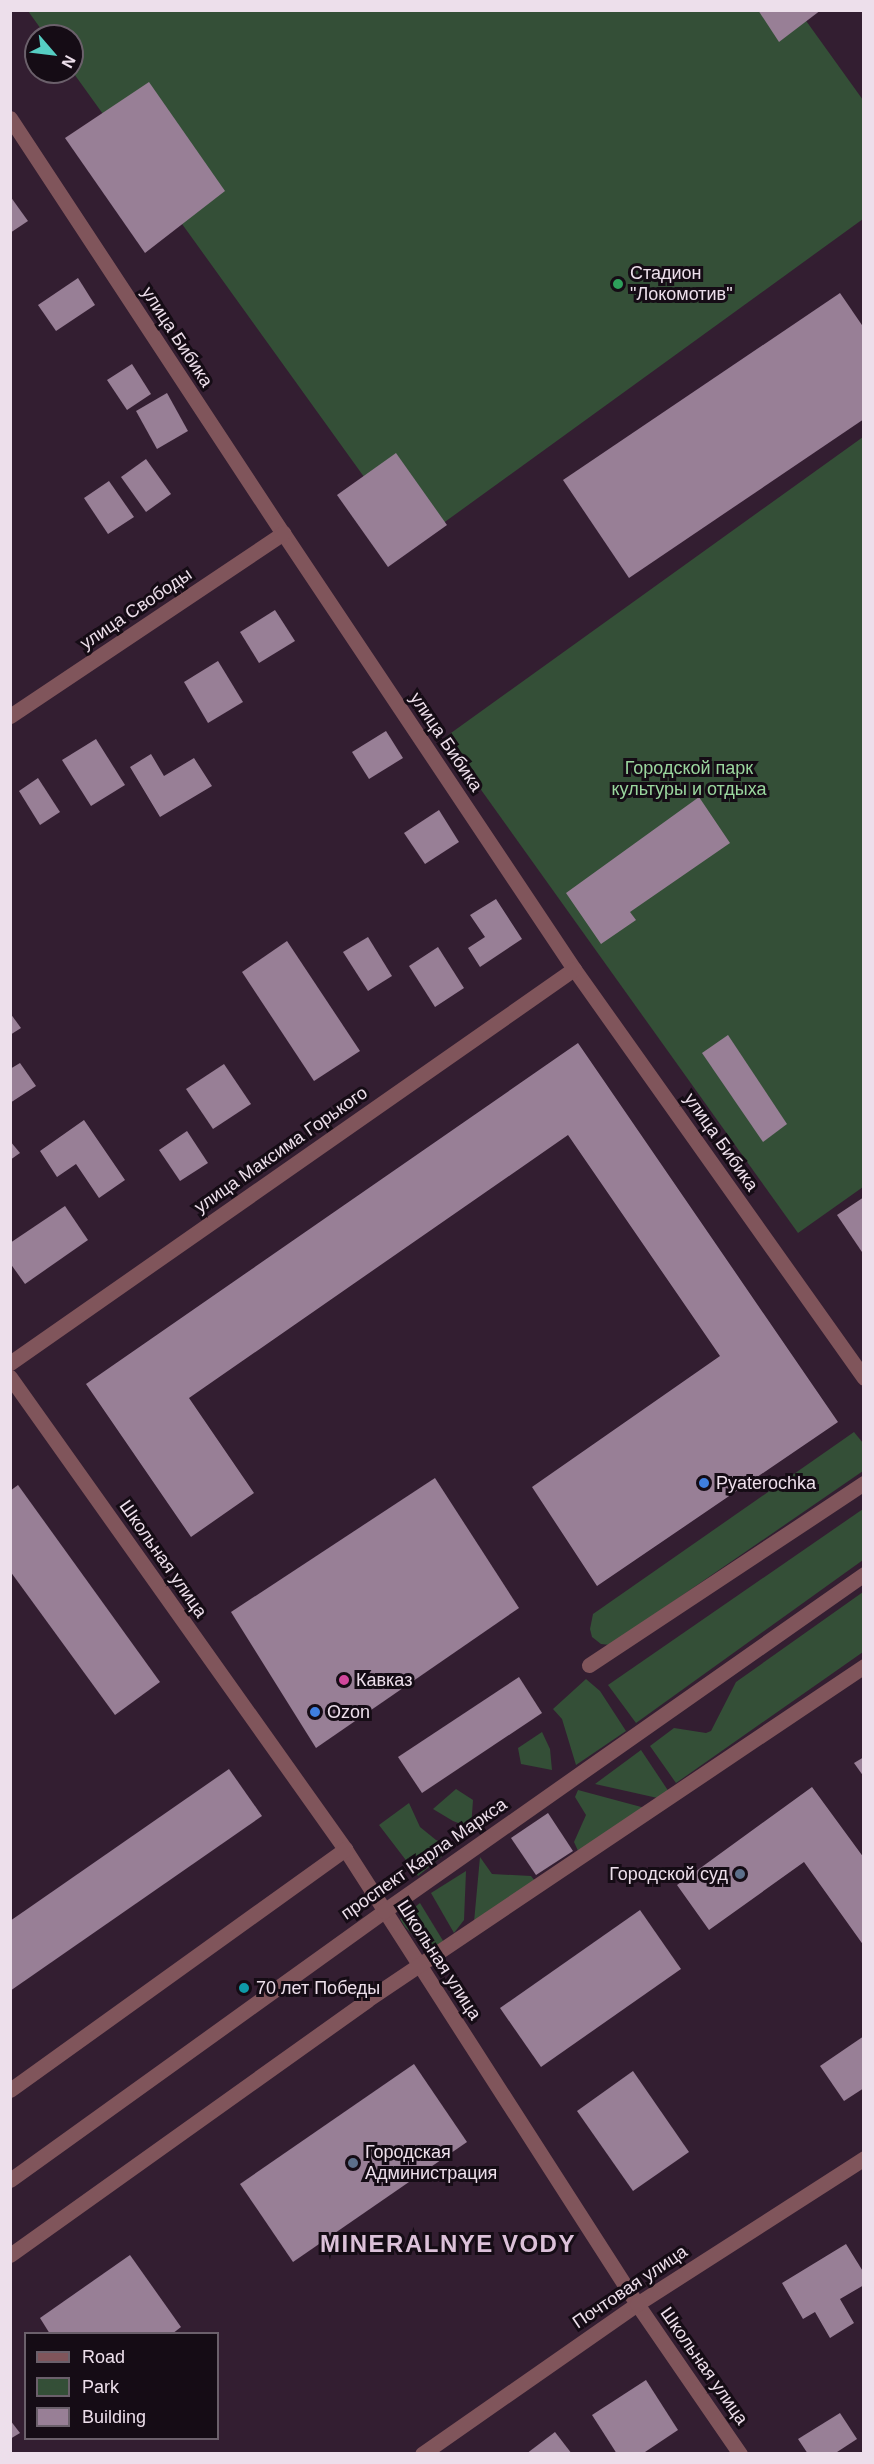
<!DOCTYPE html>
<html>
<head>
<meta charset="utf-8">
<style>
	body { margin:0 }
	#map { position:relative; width:874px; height:2464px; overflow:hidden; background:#331e31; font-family:Helvetica,sans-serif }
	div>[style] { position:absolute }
	.green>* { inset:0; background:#344f37 }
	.building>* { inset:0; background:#987f96 }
	.minor>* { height:15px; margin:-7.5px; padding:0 7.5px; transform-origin:7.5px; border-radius:7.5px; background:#80555b }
	.dots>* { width:16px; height:16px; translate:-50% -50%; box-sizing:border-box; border:3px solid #150c15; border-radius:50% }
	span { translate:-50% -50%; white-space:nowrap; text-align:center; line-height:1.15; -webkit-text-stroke:6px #150c15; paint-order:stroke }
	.poi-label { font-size:18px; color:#eddfeb }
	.left { translate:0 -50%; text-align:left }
	.right { translate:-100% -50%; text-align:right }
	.street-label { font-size:18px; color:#eddfeb }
	.park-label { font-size:18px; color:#9ad69e }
	.district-label { font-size:24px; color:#dcc1d9; font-weight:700; letter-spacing:1.5px }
	.frame { position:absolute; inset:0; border:12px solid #eddfeb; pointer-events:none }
	.legend { position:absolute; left:24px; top:2332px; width:195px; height:108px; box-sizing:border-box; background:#150c15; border:2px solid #6b606b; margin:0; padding:8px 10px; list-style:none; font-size:18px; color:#eddfeb }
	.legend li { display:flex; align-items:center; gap:12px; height:30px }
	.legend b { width:30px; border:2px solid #6b606b }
	.north { position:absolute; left:24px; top:24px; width:60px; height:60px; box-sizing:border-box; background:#150c15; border:2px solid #6b606b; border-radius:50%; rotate:118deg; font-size:16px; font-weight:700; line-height:24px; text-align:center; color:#eddfeb }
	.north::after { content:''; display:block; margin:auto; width:21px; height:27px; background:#56cec3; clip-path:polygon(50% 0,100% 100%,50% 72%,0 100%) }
</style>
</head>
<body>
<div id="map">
	<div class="green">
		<i style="clip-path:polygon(28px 11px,799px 11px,863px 100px,863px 219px,413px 545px,72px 71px,72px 36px,46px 36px)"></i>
		<i style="clip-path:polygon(863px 437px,863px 1187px,798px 1233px,444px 738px)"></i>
		<i style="clip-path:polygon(854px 1432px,863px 1443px,863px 1471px,610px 1645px,601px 1644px,592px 1637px,590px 1629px,593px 1614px)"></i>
		<i style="clip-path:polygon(863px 1509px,863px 1560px,636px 1723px,608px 1685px)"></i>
		<i style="clip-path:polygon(863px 1592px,863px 1652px,676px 1783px,650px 1746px,674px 1728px,706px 1733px,711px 1731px,736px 1682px)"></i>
		<i style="clip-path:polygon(586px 1679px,600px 1691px,626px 1731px,576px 1765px,562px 1719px,553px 1709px)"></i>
		<i style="clip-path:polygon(542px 1732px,550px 1749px,552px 1770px,521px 1764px,518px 1748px)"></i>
		<i style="clip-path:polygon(641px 1750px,669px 1792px,662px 1799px,595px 1784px)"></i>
		<i style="clip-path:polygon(456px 1789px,473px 1800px,471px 1828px,453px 1821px,433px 1809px)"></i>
		<i style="clip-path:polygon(578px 1790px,645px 1808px,579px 1853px,574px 1842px,586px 1815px,575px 1797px)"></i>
		<i style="clip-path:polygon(409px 1803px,420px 1827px,436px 1840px,454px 1847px,418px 1876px,379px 1825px)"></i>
		<i style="clip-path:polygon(480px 1857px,492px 1874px,531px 1876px,535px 1881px,474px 1922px)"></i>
		<i style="clip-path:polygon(466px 1871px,464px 1920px,454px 1933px,431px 1893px)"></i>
		<i style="clip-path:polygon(420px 1903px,445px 1944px,432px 1946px,417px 1939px,405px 1927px,400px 1919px)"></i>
	</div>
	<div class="building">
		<i style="clip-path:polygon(758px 10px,821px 10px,779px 42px)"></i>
		<i style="clip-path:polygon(149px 82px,225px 191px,145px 253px,65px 138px)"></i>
		<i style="clip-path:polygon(10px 196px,28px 221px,10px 233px)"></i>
		<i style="clip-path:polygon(78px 278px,95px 305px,56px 331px,38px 305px)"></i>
		<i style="clip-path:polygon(840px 293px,864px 328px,864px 419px,629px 578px,563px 480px)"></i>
		<i style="clip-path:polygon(132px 364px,151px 394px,127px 410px,107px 380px)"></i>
		<i style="clip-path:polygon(167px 393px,188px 431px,157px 449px,136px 411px)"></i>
		<i style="clip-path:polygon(396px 453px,447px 525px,388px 567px,337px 495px)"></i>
		<i style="clip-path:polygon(146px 459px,171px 494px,146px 512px,121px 477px)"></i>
		<i style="clip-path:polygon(109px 481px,134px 517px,108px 534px,84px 498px)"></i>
		<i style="clip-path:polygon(275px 610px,295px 641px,259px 663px,240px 632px)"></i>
		<i style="clip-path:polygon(218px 661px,243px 702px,208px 723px,184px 682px)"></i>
		<i style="clip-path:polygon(386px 731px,403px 758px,369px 779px,352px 752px)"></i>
		<i style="clip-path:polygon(96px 739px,125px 785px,91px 806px,62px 760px)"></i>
		<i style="clip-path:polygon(151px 754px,164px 776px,194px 758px,212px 786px,160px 817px,130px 767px)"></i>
		<i style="clip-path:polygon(38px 778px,60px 812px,40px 825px,19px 791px)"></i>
		<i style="clip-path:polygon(699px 797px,730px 843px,630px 912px,636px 920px,601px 944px,566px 893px)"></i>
		<i style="clip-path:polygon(439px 810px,459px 842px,425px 864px,404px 833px)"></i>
		<i style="clip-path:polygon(496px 899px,522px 939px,480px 967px,468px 948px,485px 937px,470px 915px)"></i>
		<i style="clip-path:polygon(368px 937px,392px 976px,368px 991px,343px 952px)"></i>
		<i style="clip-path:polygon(287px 941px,360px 1051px,314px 1081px,242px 972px)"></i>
		<i style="clip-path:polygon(438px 947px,464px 988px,435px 1007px,409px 966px)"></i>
		<i style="clip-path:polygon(10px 1013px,21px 1028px,10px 1035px)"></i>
		<i style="clip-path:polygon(728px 1035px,787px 1124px,763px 1142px,702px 1053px)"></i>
		<i style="clip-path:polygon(578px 1043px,838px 1422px,597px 1586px,532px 1487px,720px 1356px,568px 1135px,189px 1398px,254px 1493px,191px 1537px,86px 1384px)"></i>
		<i style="clip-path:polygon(20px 1063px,36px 1086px,10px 1103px,10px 1069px)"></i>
		<i style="clip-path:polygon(224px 1064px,251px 1104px,213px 1129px,186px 1089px)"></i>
		<i style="clip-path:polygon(84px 1120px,125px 1180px,99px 1198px,76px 1164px,57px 1177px,40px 1151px)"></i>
		<i style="clip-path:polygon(187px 1131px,208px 1163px,180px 1181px,159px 1150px)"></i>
		<i style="clip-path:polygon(10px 1141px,20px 1153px,10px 1160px)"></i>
		<i style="clip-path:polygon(864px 1197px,864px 1255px,837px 1215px)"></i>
		<i style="clip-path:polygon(65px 1206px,88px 1240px,25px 1284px,10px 1263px,10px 1243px)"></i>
		<i style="clip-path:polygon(435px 1478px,519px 1608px,316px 1748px,231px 1612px)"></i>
		<i style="clip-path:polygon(18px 1485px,160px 1682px,115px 1715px,10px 1571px,10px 1491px)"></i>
		<i style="clip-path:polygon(519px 1677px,542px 1713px,422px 1793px,398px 1757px)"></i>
		<i style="clip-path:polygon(864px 1757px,864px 1777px,854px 1763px)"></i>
		<i style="clip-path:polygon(229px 1769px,262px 1816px,10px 1991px,10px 1921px)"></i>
		<i style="clip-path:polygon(812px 1787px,864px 1858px,864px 1946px,804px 1862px,709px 1930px,677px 1885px)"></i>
		<i style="clip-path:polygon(548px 1813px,573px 1851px,536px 1875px,511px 1838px)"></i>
		<i style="clip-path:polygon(640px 1910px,681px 1969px,541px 2067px,500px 2008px)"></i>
		<i style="clip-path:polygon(864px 2036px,864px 2088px,844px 2101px,820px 2066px)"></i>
		<i style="clip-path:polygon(414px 2064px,467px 2142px,293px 2262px,240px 2184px)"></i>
		<i style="clip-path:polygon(633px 2071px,689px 2152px,633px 2191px,577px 2111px)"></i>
		<i style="clip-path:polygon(846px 2244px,864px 2273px,864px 2285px,840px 2299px,854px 2323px,830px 2338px,815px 2312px,803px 2319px,782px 2283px)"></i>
		<i style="clip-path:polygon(130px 2255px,181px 2327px,172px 2334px,50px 2334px,40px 2318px)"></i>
		<i style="clip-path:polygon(646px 2380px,678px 2430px,642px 2454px,617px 2454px,592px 2415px)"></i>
		<i style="clip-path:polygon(840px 2413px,857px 2439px,834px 2454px,808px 2454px,798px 2439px)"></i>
		<i style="clip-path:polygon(10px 2420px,20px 2433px,10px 2439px)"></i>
		<i style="clip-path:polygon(555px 2432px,572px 2454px,526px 2454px)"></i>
	</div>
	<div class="minor">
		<i style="left:10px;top:118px;width:497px;rotate:56.7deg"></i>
		<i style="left:283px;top:533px;width:524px;rotate:56.28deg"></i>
		<i style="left:574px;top:969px;width:501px;rotate:54.66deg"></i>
		<i style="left:10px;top:716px;width:329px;rotate:-33.8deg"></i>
		<i style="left:10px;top:1363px;width:688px;rotate:-34.94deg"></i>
		<i style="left:10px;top:1377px;width:579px;rotate:54.63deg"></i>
		<i style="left:345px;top:1849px;width:541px;rotate:57.31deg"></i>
		<i style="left:637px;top:2304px;width:182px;rotate:55.5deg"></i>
		<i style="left:589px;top:1665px;width:330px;rotate:-33.5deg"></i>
		<i style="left:10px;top:2090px;width:413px;rotate:-35.7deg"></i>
		<i style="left:10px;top:2180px;width:461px;rotate:-35.7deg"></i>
		<i style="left:384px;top:1911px;width:586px;rotate:-35.07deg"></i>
		<i style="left:10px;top:2255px;width:439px;rotate:-35.5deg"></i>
		<i style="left:367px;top:2000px;width:599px;rotate:-33.9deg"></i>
		<i style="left:422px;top:2454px;width:262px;rotate:-34.9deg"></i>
		<i style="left:637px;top:2304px;width:270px;rotate:-32.7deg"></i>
	</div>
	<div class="dots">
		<i style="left:618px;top:284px;background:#2e9e5b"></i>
		<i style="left:704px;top:1483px;background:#3f7fe0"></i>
		<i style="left:344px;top:1680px;background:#d1479c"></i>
		<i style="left:315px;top:1712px;background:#3f7fe0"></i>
		<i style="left:740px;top:1874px;background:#5c6f8a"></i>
		<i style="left:244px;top:1988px;background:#0f9aa8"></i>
		<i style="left:353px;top:2163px;background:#5c6f8a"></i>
	</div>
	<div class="poi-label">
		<span class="left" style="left:630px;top:284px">Стадион<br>"Локомотив"</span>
		<span class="left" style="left:716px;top:1483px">Pyaterochka</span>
		<span class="left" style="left:356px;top:1680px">Кавказ</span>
		<span class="left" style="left:327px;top:1712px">Ozon</span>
		<span class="right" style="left:728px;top:1874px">Городской суд</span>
		<span class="left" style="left:256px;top:1988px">70 лет Победы</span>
		<span class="left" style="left:365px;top:2163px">Городская<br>Администрация</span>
	</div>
	<div class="street-label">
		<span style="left:177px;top:337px;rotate:57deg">улица Бибика</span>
		<span style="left:136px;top:609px;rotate:-34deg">улица Свободы</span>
		<span style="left:446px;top:742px;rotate:56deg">улица Бибика</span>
		<span style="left:721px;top:1142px;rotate:55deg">улица Бибика</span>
		<span style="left:281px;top:1150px;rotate:-35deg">улица Максима Горького</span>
		<span style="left:163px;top:1559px;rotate:55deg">Школьная улица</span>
		<span style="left:424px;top:1859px;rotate:-35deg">проспект Карла Маркса</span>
		<span style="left:439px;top:1960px;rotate:57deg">Школьная улица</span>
		<span style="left:630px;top:2287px;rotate:-34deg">Почтовая улица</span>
		<span style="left:704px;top:2366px;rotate:55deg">Школьная улица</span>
	</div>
	<div class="park-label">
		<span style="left:689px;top:779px">Городской парк<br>культуры и отдыха</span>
	</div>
	<div class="district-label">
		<span style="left:448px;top:2244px">MINERALNYE VODY</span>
	</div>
	<div class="frame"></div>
	<ul class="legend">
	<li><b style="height:8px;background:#80555b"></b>Road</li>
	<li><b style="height:16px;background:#344f37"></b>Park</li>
	<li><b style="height:16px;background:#987f96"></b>Building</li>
	</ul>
	<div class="north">N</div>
</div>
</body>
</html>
